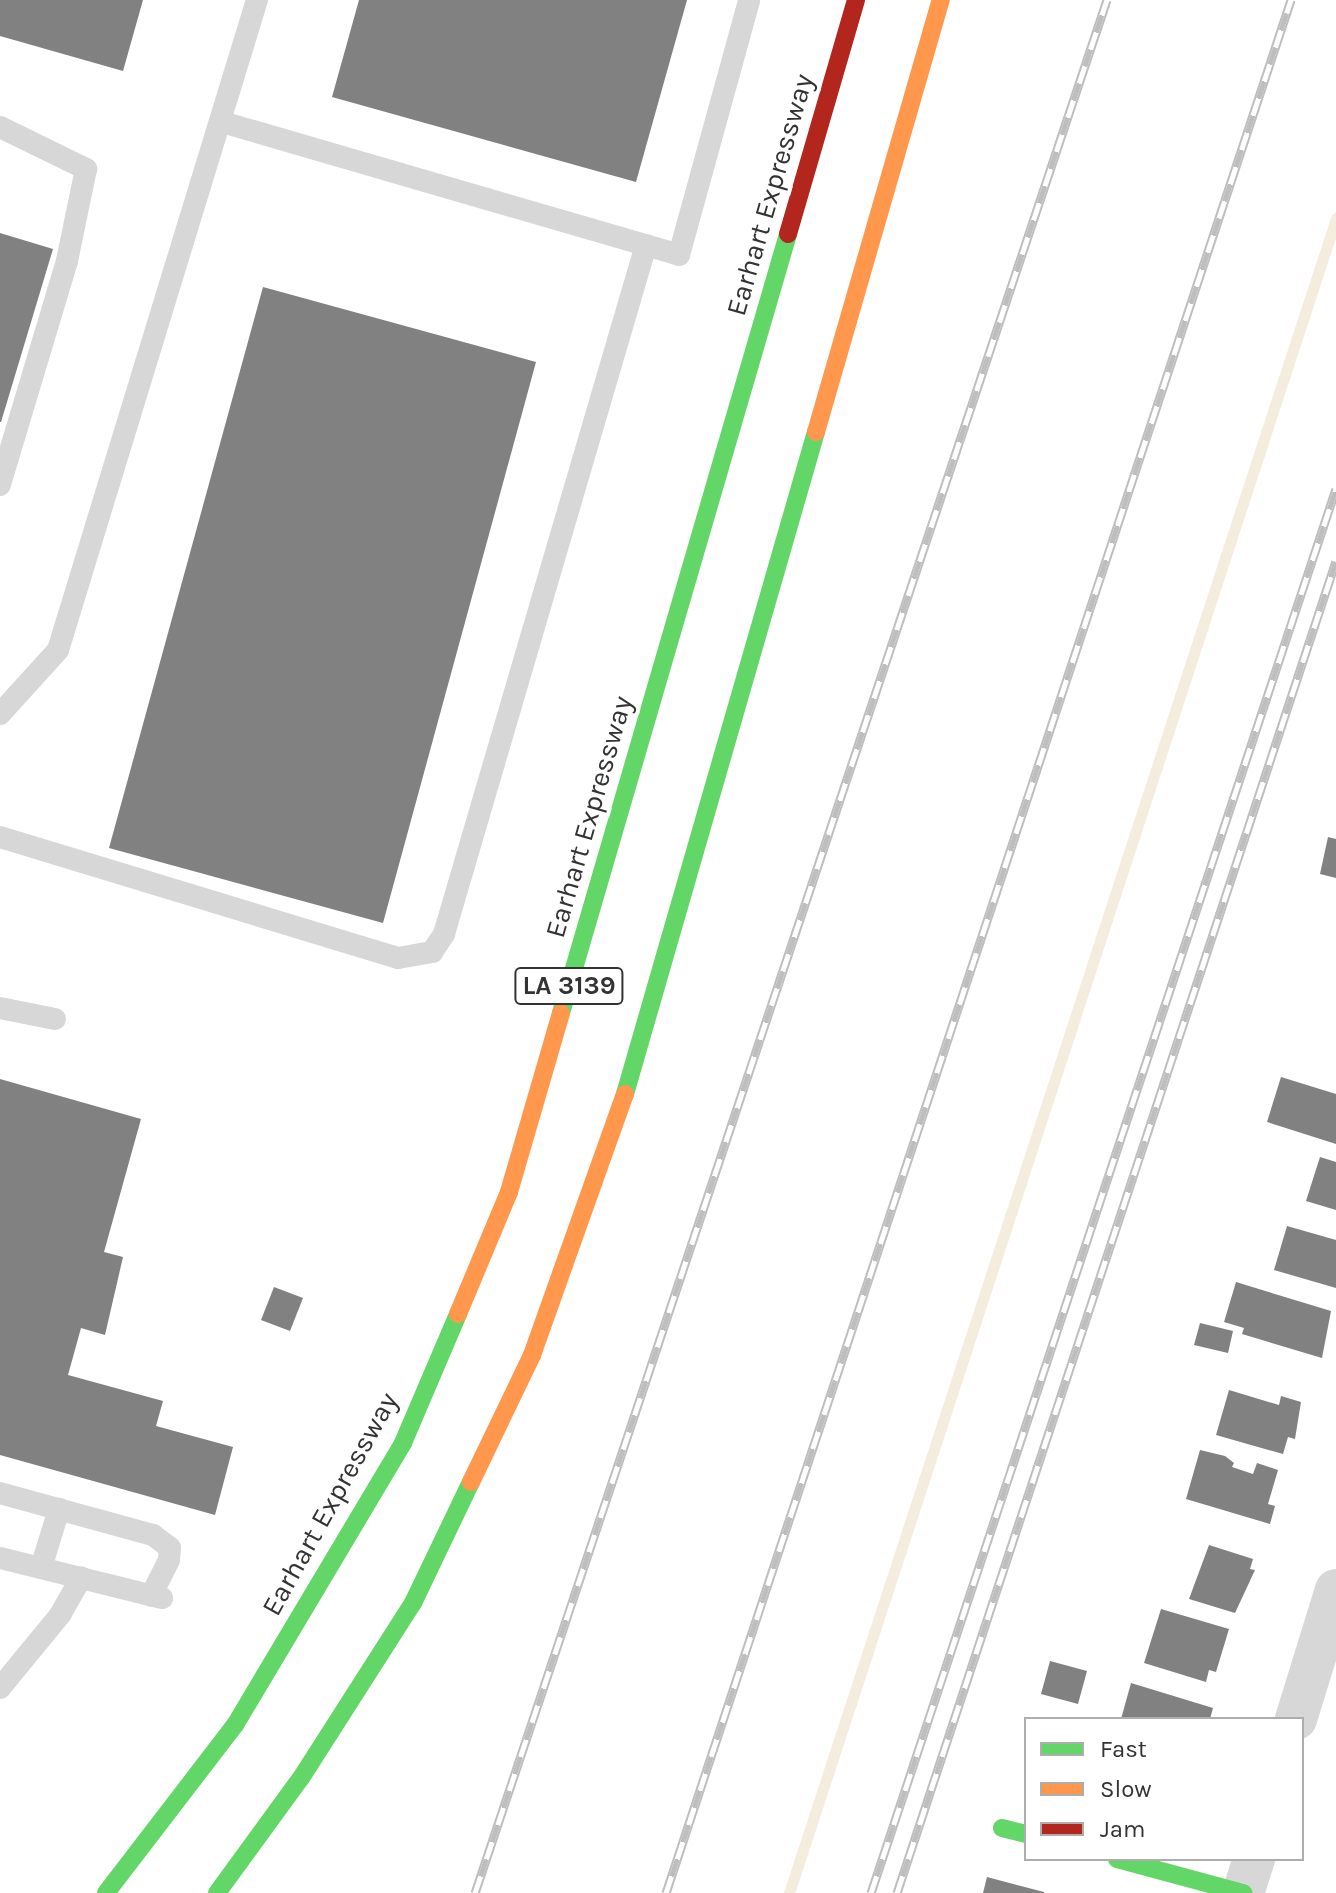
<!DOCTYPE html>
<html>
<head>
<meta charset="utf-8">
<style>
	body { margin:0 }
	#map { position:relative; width:1336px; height:1893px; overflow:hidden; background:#fff; font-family:Karla,sans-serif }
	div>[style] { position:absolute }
	.stream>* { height:11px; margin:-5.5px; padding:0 5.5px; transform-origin:5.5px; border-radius:5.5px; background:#f4ecdc }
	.building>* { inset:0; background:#818181 }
	.lane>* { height:22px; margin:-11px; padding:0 11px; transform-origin:11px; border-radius:11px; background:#d7d7d7 }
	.street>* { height:42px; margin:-21px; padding:0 21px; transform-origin:21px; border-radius:21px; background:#d7d7d7 }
	.fast>* { height:18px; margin:-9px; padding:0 9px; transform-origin:9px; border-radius:9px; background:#63d668 }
	.slow>* { height:18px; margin:-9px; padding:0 9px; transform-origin:9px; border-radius:9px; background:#ff974d }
	.jam>* { height:18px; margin:-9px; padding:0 9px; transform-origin:9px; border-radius:9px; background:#b3261e }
	.rail>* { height:9px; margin-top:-4.5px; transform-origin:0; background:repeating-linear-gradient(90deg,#fff 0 18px,#bebebe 0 36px); box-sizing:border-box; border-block:2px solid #bebebe }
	span { translate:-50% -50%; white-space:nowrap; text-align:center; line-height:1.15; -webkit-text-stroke:8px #fff; paint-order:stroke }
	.shield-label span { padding:2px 6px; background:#fff; border:2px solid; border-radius:6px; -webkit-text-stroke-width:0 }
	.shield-label { font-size:26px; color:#333; font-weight:700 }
	.street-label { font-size:28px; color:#333 }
	.legend { position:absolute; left:1024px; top:1717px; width:280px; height:144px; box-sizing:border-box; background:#fff; border:2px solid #adadad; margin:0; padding:10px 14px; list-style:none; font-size:24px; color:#333 }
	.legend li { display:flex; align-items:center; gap:16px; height:40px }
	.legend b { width:40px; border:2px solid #adadad }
</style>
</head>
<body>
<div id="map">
	<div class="stream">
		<i style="left:789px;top:1893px;width:1762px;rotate:-71.91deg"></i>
	</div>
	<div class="building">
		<i style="clip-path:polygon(0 0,143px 0,123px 71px,0 36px)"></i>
		<i style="clip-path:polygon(359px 0,687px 0,636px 182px,332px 97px)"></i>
		<i style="clip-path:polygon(0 233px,53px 249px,1px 422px,0 422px)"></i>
		<i style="clip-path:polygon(263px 287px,536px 362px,383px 923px,109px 848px)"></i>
		<i style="clip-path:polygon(1328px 837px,1336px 839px,1336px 878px,1320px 874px)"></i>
		<i style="clip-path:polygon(1281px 1077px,1336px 1094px,1336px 1144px,1267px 1122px)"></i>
		<i style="clip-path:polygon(0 1079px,141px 1119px,104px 1252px,123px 1257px,105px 1335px,81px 1328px,68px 1375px,163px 1401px,156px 1426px,233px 1447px,215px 1515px,0 1455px)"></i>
		<i style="clip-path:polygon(1320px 1157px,1336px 1162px,1336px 1210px,1306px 1201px)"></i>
		<i style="clip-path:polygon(1287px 1226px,1336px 1240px,1336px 1288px,1274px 1270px)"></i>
		<i style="clip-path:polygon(1236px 1282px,1331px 1311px,1322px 1358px,1242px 1334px,1244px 1328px,1224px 1322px)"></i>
		<i style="clip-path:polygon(274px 1287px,303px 1298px,290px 1331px,261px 1320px)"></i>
		<i style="clip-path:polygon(1200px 1323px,1233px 1331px,1228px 1353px,1194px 1345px)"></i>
		<i style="clip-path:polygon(1229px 1390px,1279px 1405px,1281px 1396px,1301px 1402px,1295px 1439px,1288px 1437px,1283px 1454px,1216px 1435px)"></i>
		<i style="clip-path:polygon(1200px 1450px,1225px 1456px,1234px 1463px,1232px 1467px,1253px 1474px,1257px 1463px,1278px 1470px,1268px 1504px,1275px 1506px,1270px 1524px,1186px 1499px)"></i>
		<i style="clip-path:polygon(1209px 1545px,1253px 1559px,1250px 1569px,1255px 1570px,1235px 1613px,1189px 1599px)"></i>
		<i style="clip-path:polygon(1161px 1609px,1229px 1629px,1216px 1672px,1209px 1670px,1206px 1682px,1144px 1663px)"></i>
		<i style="clip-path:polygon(1050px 1661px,1087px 1671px,1078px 1704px,1041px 1694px)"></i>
		<i style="clip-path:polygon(1131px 1683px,1213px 1708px,1210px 1719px,1121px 1719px)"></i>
		<i style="clip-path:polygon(987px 1877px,1044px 1892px,1044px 1893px,983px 1893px)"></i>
	</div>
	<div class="lane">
		<i style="left:222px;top:122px;width:476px;rotate:16.2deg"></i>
		<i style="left:679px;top:255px;width:264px;rotate:-74.6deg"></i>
		<i style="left:0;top:127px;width:96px;rotate:26deg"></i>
		<i style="left:86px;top:169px;width:94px;rotate:101.7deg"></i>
		<i style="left:67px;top:261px;width:234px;rotate:106.7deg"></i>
		<i style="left:0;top:714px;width:86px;rotate:-47.8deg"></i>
		<i style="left:58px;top:650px;width:680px;rotate:-72.98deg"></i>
		<i style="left:0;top:837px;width:416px;rotate:16.9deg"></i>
		<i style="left:398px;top:958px;width:35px;rotate:-10deg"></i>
		<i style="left:432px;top:952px;width:22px;rotate:-56deg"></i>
		<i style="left:444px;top:934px;width:718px;rotate:-73.66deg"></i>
		<i style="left:0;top:1008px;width:56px;rotate:11.3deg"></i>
		<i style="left:0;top:1493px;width:159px;rotate:15.4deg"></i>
		<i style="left:153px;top:1535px;width:21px;rotate:37deg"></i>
		<i style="left:170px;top:1548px;width:12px;rotate:95deg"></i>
		<i style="left:169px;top:1560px;width:40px;rotate:116.6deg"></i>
		<i style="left:0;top:1558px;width:167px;rotate:13.9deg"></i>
		<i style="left:41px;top:1568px;width:62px;rotate:-73deg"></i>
		<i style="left:0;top:1688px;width:94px;rotate:-50.6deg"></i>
		<i style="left:60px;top:1615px;width:43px;rotate:-60.4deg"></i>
	</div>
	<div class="street">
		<i style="left:1296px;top:1719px;width:135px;rotate:-72.8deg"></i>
		<i style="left:1243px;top:1893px;width:36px;rotate:-72deg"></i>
	</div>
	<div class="fast">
		<i style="left:561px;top:1013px;width:811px;rotate:-73.75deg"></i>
		<i style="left:625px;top:1094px;width:689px;rotate:-73.91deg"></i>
		<i style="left:1002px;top:1828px;width:25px;rotate:14deg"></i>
		<i style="left:1117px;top:1859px;width:131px;rotate:15.1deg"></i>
		<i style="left:106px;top:1893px;width:212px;rotate:-52.5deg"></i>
		<i style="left:235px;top:1725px;width:328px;rotate:-59.2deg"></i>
		<i style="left:403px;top:1443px;width:140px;rotate:-66.9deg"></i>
		<i style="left:217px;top:1893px;width:142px;rotate:-53.9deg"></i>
		<i style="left:301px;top:1778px;width:208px;rotate:-57.4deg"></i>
		<i style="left:413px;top:1603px;width:134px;rotate:-64.4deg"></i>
	</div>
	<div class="slow">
		<i style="left:816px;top:432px;width:450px;rotate:-73.9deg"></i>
		<i style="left:458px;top:1314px;width:132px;rotate:-67.3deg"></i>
		<i style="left:509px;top:1192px;width:186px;rotate:-73.8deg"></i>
		<i style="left:471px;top:1482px;width:141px;rotate:-64.3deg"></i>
		<i style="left:532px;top:1355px;width:277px;rotate:-70.4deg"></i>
	</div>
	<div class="jam">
		<i style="left:788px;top:234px;width:244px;rotate:-73.8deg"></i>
	</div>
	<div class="rail">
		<i style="left:475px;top:1893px;width:1996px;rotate:-71.54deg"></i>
		<i style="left:666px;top:1893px;width:1994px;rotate:-71.73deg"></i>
		<i style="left:871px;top:1893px;width:1479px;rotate:-71.68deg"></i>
		<i style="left:897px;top:1893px;width:1402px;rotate:-71.76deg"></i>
	</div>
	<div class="shield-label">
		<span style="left:569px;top:986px">LA 3139</span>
	</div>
	<div class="street-label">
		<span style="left:770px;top:195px;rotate:-74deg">Earhart Expressway</span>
		<span style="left:589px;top:817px;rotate:-74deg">Earhart Expressway</span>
		<span style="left:330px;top:1504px;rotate:-61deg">Earhart Expressway</span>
	</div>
	<ul class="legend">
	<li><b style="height:10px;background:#63d668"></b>Fast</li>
	<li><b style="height:10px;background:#ff974d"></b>Slow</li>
	<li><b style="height:10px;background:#b3261e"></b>Jam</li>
	</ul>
</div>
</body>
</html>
